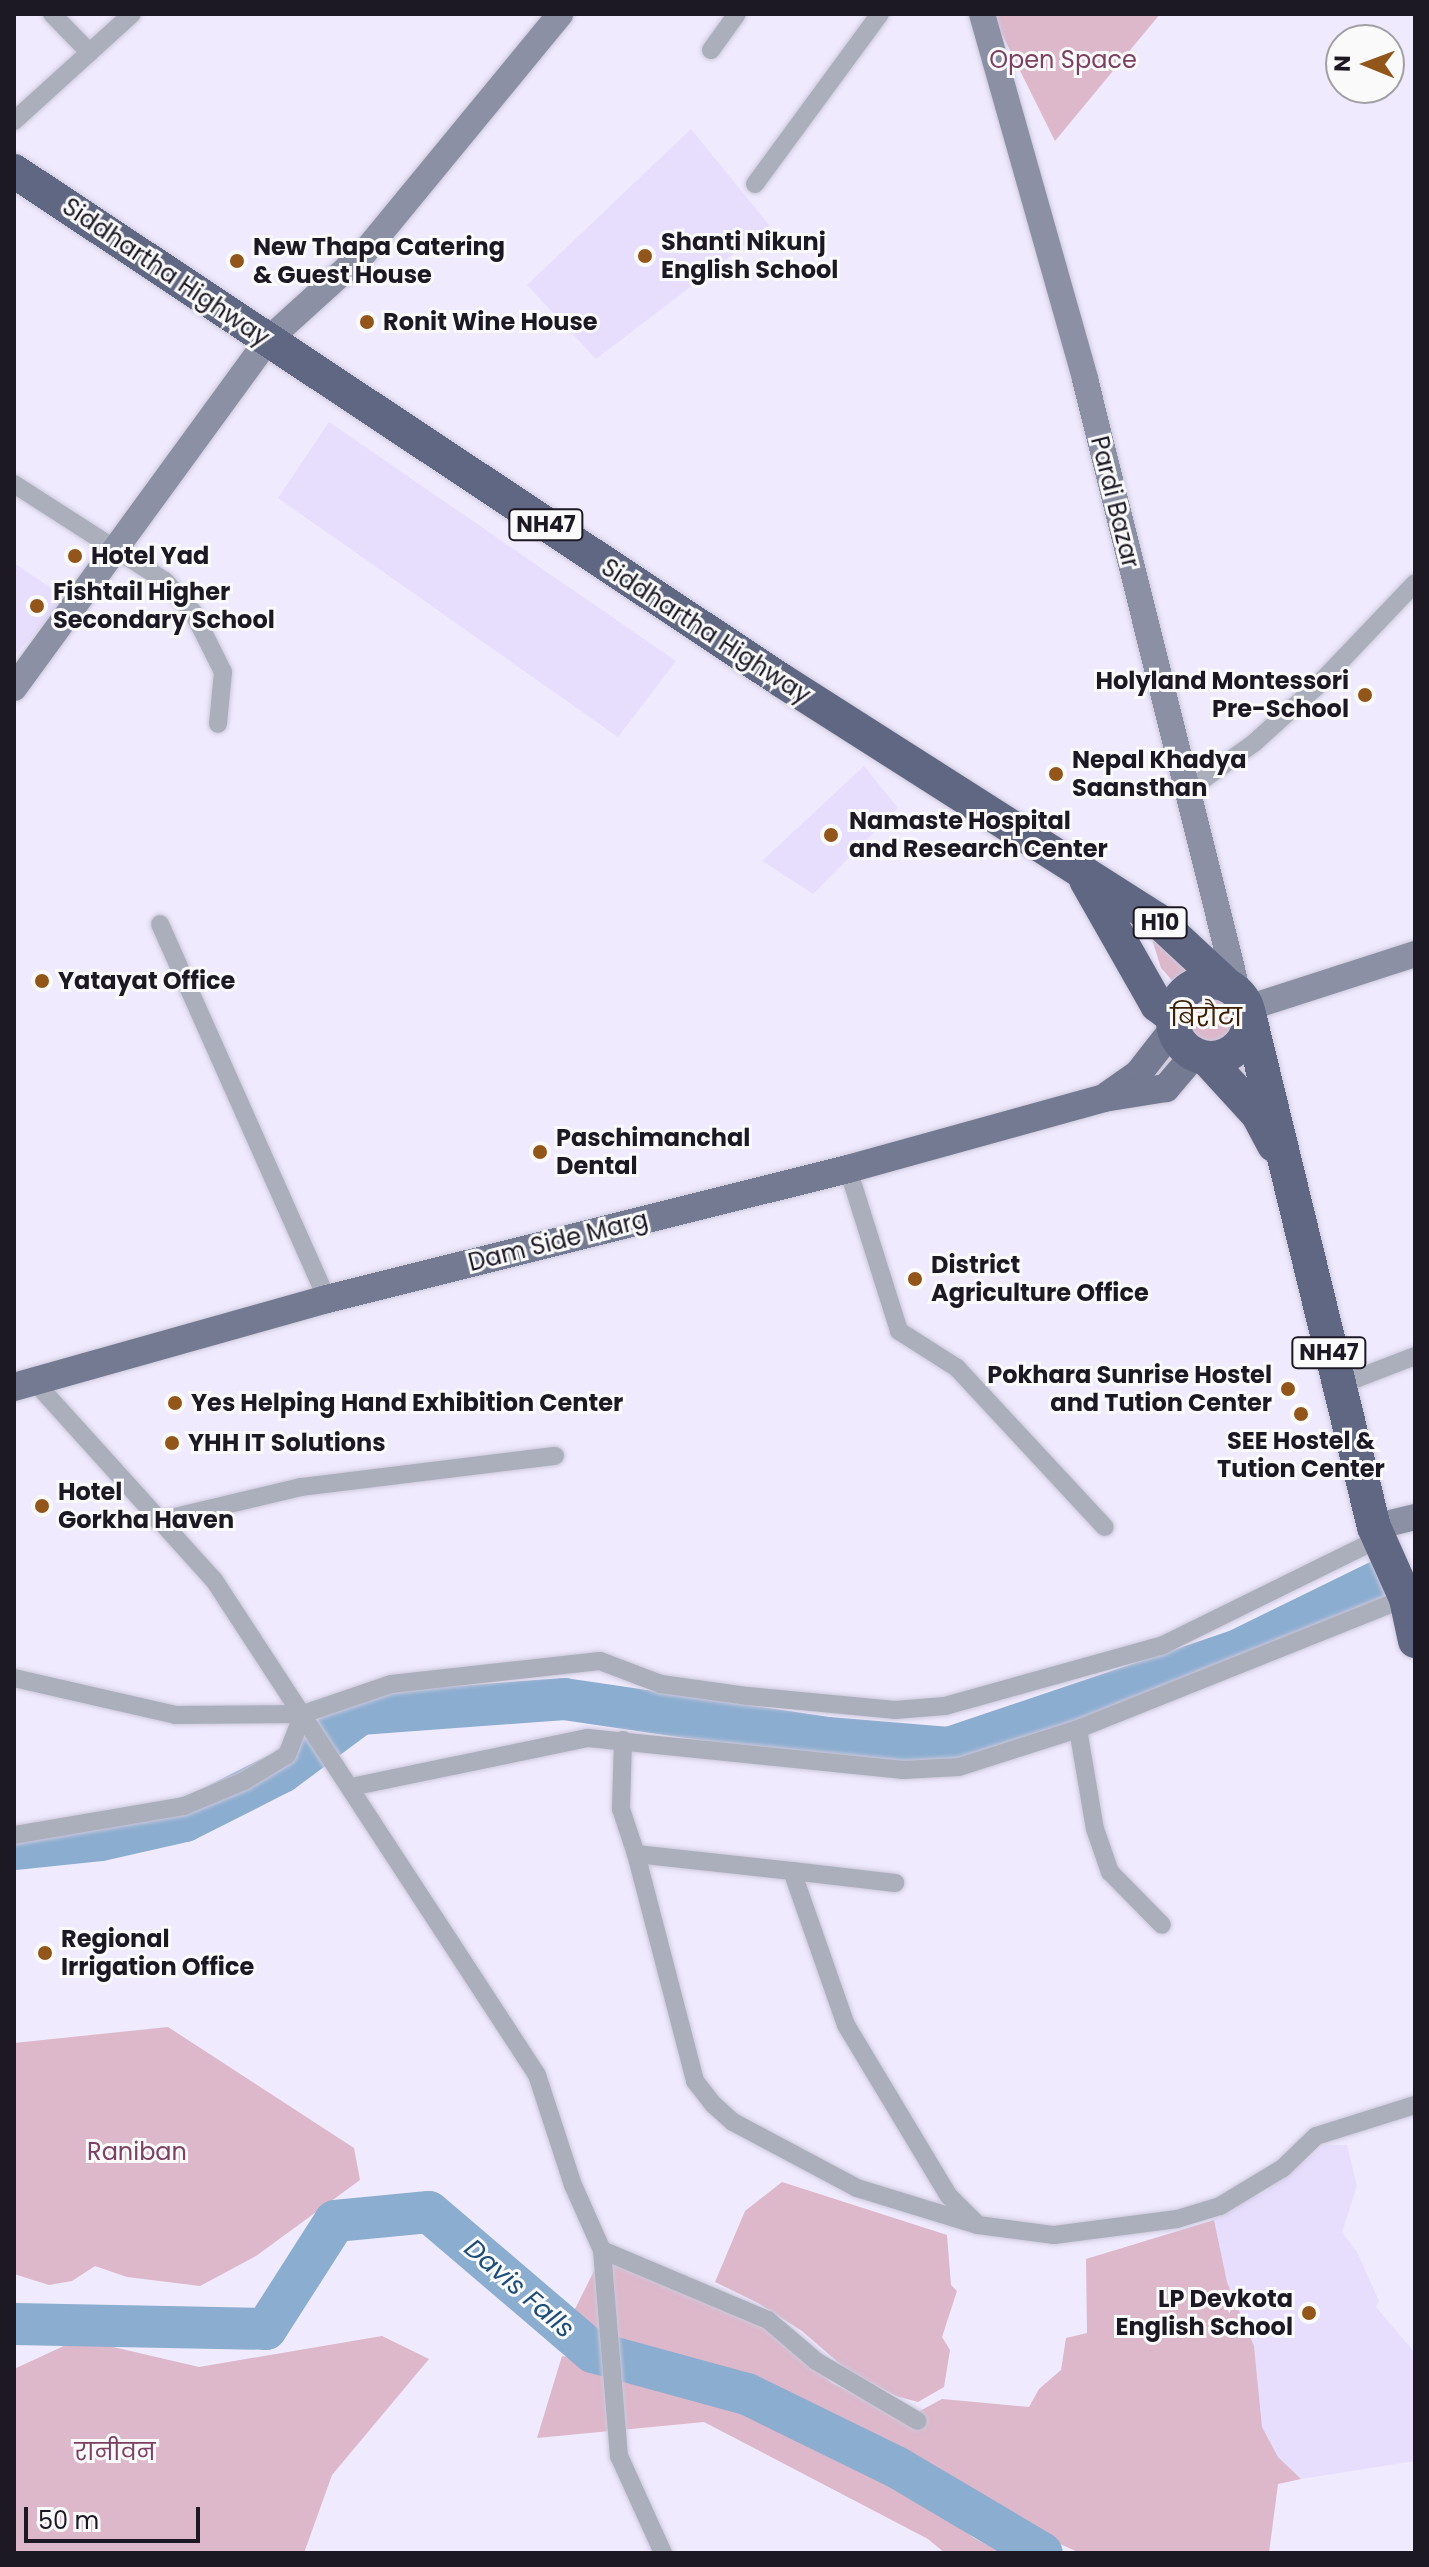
<!DOCTYPE html>
<html>
<head>
<meta charset="utf-8">
<style>
	body { margin:0 }
	#map { position:relative; width:1429px; height:2567px; overflow:hidden; background:#efeafe; font-family:Poppins,"Noto Sans Devanagari",sans-serif }
	div>[style] { position:absolute }
	.built>* { inset:0; background:#e7defe }
	.green>* { inset:0; background:#ddb7ca }
	.round { border-radius:50% }
	.river>* { height:42px; margin:-21px; padding:0 21px; transform-origin:21px; border-radius:21px; background:#8badd0 }
	.roads { filter:drop-shadow(0 0 2px #cdc8db) drop-shadow(0 0 2px #cdc8db) }
	.street>* { height:18px; margin:-9px; padding:0 9px; transform-origin:9px; border-radius:9px; background:#abafbc }
	.secondary>* { height:26px; margin:-13px; padding:0 13px; transform-origin:13px; border-radius:13px; background:#8b90a4 }
	.primary>* { height:28px; margin:-14px; padding:0 14px; transform-origin:14px; border-radius:14px; background:#747a92 }
	.highway>* { height:34px; margin:-17px; padding:0 17px; transform-origin:17px; border-radius:17px; background:#606783 }
	.highway>.ring { margin:-17px; padding:0; box-sizing:content-box; background:none; border:34px solid #606783; border-radius:50% }
	.dots>* { width:22px; height:22px; translate:-50% -50%; box-sizing:border-box; border:4px solid #fafafa; border-radius:50% }
	span { translate:-50% -50%; white-space:nowrap; text-align:center; line-height:1.15; -webkit-text-stroke:6px #fafafa; paint-order:stroke }
	.shield-label span { padding:2px 6px; background:#fafafa; border:2px solid; border-radius:6px; -webkit-text-stroke-width:0 }
	.shield-label { font-size:22px; color:#1c1824; font-weight:700 }
	.park-label { font-size:24px; color:#7c4062 }
	.poi-label { font-size:24px; color:#1c1824; font-weight:700 }
	.left { translate:0 -50%; text-align:left }
	.right { translate:-100% -50%; text-align:right }
	.street-label { font-size:24px; color:#1c1824 }
	.neighbourhood-label { font-size:26px; color:#3e2105 }
	.water-label { font-size:26px; color:#1b4c7a; font-style:italic }
	.frame { position:absolute; inset:0; border:16px solid #1c1824; pointer-events:none }
	.north { position:absolute; left:1325px; top:24px; width:80px; height:80px; box-sizing:border-box; background:#fafafa; border:2px solid #a1a0a4; border-radius:50%; rotate:271deg; font-size:22px; font-weight:700; line-height:32px; text-align:center; color:#1c1824 }
	.north::after { content:''; display:block; margin:auto; width:28px; height:36px; background:#93561a; clip-path:polygon(50% 0,100% 100%,50% 72%,0 100%) }
	.scale { position:absolute; left:24px; top:2507px; width:176px; height:36px; box-sizing:border-box; border:4px solid #1c1824; border-top:0; padding-left:10px; font-size:24px; line-height:28px; white-space:nowrap; color:#1c1824; -webkit-text-stroke:6px #fafafa; paint-order:stroke }
</style>
</head>
<body>
<div id="map">
	<div class="built">
		<i style="clip-path:polygon(691px 129px,770px 226px,596px 359px,527px 285px)"></i>
		<i style="clip-path:polygon(329px 422px,676px 661px,618px 737px,278px 498px)"></i>
		<i style="clip-path:polygon(14px 563px,66px 598px,14px 656px)"></i>
		<i style="clip-path:polygon(864px 766px,898px 808px,813px 894px,762px 861px)"></i>
		<i style="clip-path:polygon(1326px 2145px,1347px 2145px,1357px 2186px,1342px 2232px,1357px 2252px,1379px 2301px,1376px 2307px,1415px 2353px,1415px 2461px,1301px 2479px,1278px 2457px,1262px 2427px,1254px 2347px,1227px 2282px,1214px 2220px,1231px 2203px,1263px 2194px)"></i>
	</div>
	<div class="green">
		<i style="clip-path:polygon(992px 14px,1160px 14px,1055px 141px)"></i>
		<i style="clip-path:polygon(1146px 920px,1198px 965px,1178px 987px,1161px 968px)"></i>
		<i class="round" style="left:1187px;top:995px;width:50px;height:50px"></i>
		<i style="clip-path:polygon(168px 2027px,354px 2148px,360px 2180px,256px 2256px,200px 2286px,127px 2277px,95px 2266px,72px 2281px,49px 2285px,14px 2274px,14px 2043px)"></i>
		<i style="clip-path:polygon(782px 2182px,947px 2235px,951px 2285px,957px 2291px,942px 2337px,950px 2350px,944px 2387px,918px 2402px,896px 2396px,847px 2370px,802px 2331px,758px 2303px,715px 2282px,745px 2211px)"></i>
		<i style="clip-path:polygon(1214px 2220px,1227px 2282px,1254px 2346px,1262px 2427px,1278px 2457px,1301px 2479px,1278px 2484px,1269px 2553px,1080px 2553px,985px 2510px,771px 2399px,596px 2347px,567px 2325px,599px 2261px,624px 2266px,761px 2324px,832px 2383px,905px 2419px,942px 2399px,1029px 2407px,1039px 2389px,1061px 2370px,1066px 2338px,1087px 2333px,1086px 2259px)"></i>
		<i style="clip-path:polygon(382px 2336px,429px 2359px,332px 2475px,304px 2553px,14px 2553px,14px 2369px,79px 2339px,199px 2367px)"></i>
		<i style="clip-path:polygon(562px 2356px,740px 2396px,901px 2482px,974px 2538px,1002px 2553px,945px 2553px,928px 2539px,704px 2422px,537px 2438px)"></i>
	</div>
	<div class="river">
		<i style="left:14px;top:1849px;width:87px;rotate:-5.9deg"></i>
		<i style="left:101px;top:1840px;width:86px;rotate:-12.7deg"></i>
		<i style="left:185px;top:1821px;width:109px;rotate:-26.8deg"></i>
		<i style="left:282px;top:1772px;width:97px;rotate:-36.6deg"></i>
		<i style="left:360px;top:1714px;width:205px;rotate:-4.2deg"></i>
		<i style="left:564px;top:1699px;width:267px;rotate:8.4deg"></i>
		<i style="left:828px;top:1738px;width:121px;rotate:4.7deg"></i>
		<i style="left:949px;top:1748px;width:303px;rotate:-18.7deg"></i>
		<i style="left:1236px;top:1651px;width:159px;rotate:-26.1deg"></i>
		<i style="left:14px;top:2324px;width:252px;rotate:1.1deg"></i>
		<i style="left:266px;top:2329px;width:128px;rotate:-57.4deg"></i>
		<i style="left:335px;top:2221px;width:94px;rotate:-5.5deg"></i>
		<i style="left:429px;top:2212px;width:216px;rotate:40.5deg"></i>
		<i style="left:593px;top:2352px;width:160px;rotate:15.3deg"></i>
		<i style="left:747px;top:2394px;width:168px;rotate:26.1deg"></i>
		<i style="left:898px;top:2468px;width:167px;rotate:30.6deg"></i>
	</div>
	<div class="roads">
		<div class="street">
			<i style="left:52px;top:14px;width:54px;rotate:45.7deg"></i>
			<i style="left:711px;top:50px;width:44px;rotate:-54.2deg"></i>
			<i style="left:14px;top:121px;width:159px;rotate:-42.2deg"></i>
			<i style="left:755px;top:184px;width:211px;rotate:-53.7deg"></i>
			<i style="left:14px;top:484px;width:179px;rotate:32.7deg"></i>
			<i style="left:165px;top:581px;width:42px;rotate:47.9deg"></i>
			<i style="left:193px;top:612px;width:67px;rotate:63.4deg"></i>
			<i style="left:223px;top:672px;width:52px;rotate:95.5deg"></i>
			<i style="left:1187px;top:791px;width:82px;rotate:-35.6deg"></i>
			<i style="left:1254px;top:743px;width:85px;rotate:-42.1deg"></i>
			<i style="left:1317px;top:686px;width:142px;rotate:-46.4deg"></i>
			<i style="left:160px;top:924px;width:411px;rotate:66deg"></i>
			<i style="left:848px;top:1169px;width:170px;rotate:72.5deg"></i>
			<i style="left:899px;top:1331px;width:69px;rotate:32.5deg"></i>
			<i style="left:957px;top:1368px;width:217px;rotate:47.1deg"></i>
			<i style="left:34px;top:1381px;width:268px;rotate:47.9deg"></i>
			<i style="left:214px;top:1580px;width:591px;rotate:56.87deg"></i>
			<i style="left:537px;top:2075px;width:116px;rotate:71.9deg"></i>
			<i style="left:573px;top:2185px;width:71px;rotate:66deg"></i>
			<i style="left:602px;top:2250px;width:207px;rotate:85.3deg"></i>
			<i style="left:619px;top:2456px;width:107px;rotate:65.6deg"></i>
			<i style="left:1337px;top:1386px;width:84px;rotate:-21deg"></i>
			<i style="left:158px;top:1521px;width:147px;rotate:-13.4deg"></i>
			<i style="left:301px;top:1487px;width:256px;rotate:-7deg"></i>
			<i style="left:14px;top:1678px;width:165px;rotate:12.9deg"></i>
			<i style="left:175px;top:1715px;width:128px;rotate:-0.4deg"></i>
			<i style="left:303px;top:1714px;width:93px;rotate:-18.8deg"></i>
			<i style="left:391px;top:1684px;width:210px;rotate:-6.3deg"></i>
			<i style="left:600px;top:1661px;width:65px;rotate:20.7deg"></i>
			<i style="left:661px;top:1684px;width:88px;rotate:7.9deg"></i>
			<i style="left:748px;top:1696px;width:148px;rotate:5.4deg"></i>
			<i style="left:895px;top:1710px;width:50px;rotate:-4.6deg"></i>
			<i style="left:945px;top:1706px;width:226px;rotate:-15.6deg"></i>
			<i style="left:1163px;top:1645px;width:240px;rotate:-26.2deg"></i>
			<i style="left:1078px;top:1729px;width:101px;rotate:80.4deg"></i>
			<i style="left:1095px;top:1829px;width:46px;rotate:70.8deg"></i>
			<i style="left:1110px;top:1872px;width:74px;rotate:45.5deg"></i>
			<i style="left:623px;top:1740px;width:69px;rotate:91.7deg"></i>
			<i style="left:621px;top:1809px;width:47px;rotate:71.6deg"></i>
			<i style="left:636px;top:1854px;width:157px;rotate:6.2deg"></i>
			<i style="left:792px;top:1871px;width:163px;rotate:70.7deg"></i>
			<i style="left:846px;top:2025px;width:198px;rotate:59deg"></i>
			<i style="left:948px;top:2195px;width:42px;rotate:45deg"></i>
			<i style="left:978px;top:2225px;width:77px;rotate:7.5deg"></i>
			<i style="left:1054px;top:2235px;width:124px;rotate:-7.4deg"></i>
			<i style="left:1177px;top:2219px;width:45px;rotate:-16.8deg"></i>
			<i style="left:1220px;top:2206px;width:74px;rotate:-31.1deg"></i>
			<i style="left:1283px;top:2168px;width:46px;rotate:-44.1deg"></i>
			<i style="left:1316px;top:2136px;width:104px;rotate:-17.4deg"></i>
			<i style="left:351px;top:1787px;width:242px;rotate:-11.7deg"></i>
			<i style="left:588px;top:1738px;width:317px;rotate:5.8deg"></i>
			<i style="left:903px;top:1770px;width:56px;rotate:-3.1deg"></i>
			<i style="left:959px;top:1767px;width:125px;rotate:-17.7deg"></i>
			<i style="left:1078px;top:1729px;width:361px;rotate:-21.8deg"></i>
			<i style="left:14px;top:1835px;width:172px;rotate:-9.7deg"></i>
			<i style="left:184px;top:1806px;width:65px;rotate:-22.6deg"></i>
			<i style="left:244px;top:1781px;width:50px;rotate:-31.2deg"></i>
			<i style="left:287px;top:1755px;width:44px;rotate:-68.7deg"></i>
			<i style="left:636px;top:1854px;width:235px;rotate:75.4deg"></i>
			<i style="left:695px;top:2081px;width:31px;rotate:52deg"></i>
			<i style="left:714px;top:2105px;width:25px;rotate:42deg"></i>
			<i style="left:733px;top:2122px;width:140px;rotate:28deg"></i>
			<i style="left:857px;top:2188px;width:126px;rotate:17.1deg"></i>
			<i style="left:792px;top:1871px;width:104px;rotate:6.6deg"></i>
			<i style="left:602px;top:2250px;width:180px;rotate:22.9deg"></i>
			<i style="left:768px;top:2320px;width:63px;rotate:40.5deg"></i>
			<i style="left:816px;top:2361px;width:118px;rotate:30.5deg"></i>
		</div>
		<div class="secondary">
			<i style="left:982px;top:14px;width:379px;rotate:74.2deg"></i>
			<i style="left:1085px;top:379px;width:633px;rotate:76.01deg"></i>
			<i style="left:14px;top:688px;width:431px;rotate:-53.9deg"></i>
			<i style="left:268px;top:340px;width:130px;rotate:-42.2deg"></i>
			<i style="left:364px;top:253px;width:309px;rotate:-50.6deg"></i>
			<i style="left:1248px;top:1008px;width:176px;rotate:-17.9deg"></i>
			<i style="left:1374px;top:1527px;width:42px;rotate:-13.7deg"></i>
		</div>
		<div class="primary">
			<i style="left:1108px;top:1095px;width:37px;rotate:-35deg"></i>
			<i style="left:1138px;top:1074px;width:58px;rotate:-52deg"></i>
			<i style="left:14px;top:1387px;width:325px;rotate:-15.7deg"></i>
			<i style="left:327px;top:1299px;width:537px;rotate:-14.01deg"></i>
			<i style="left:848px;top:1169px;width:266px;rotate:-15.5deg"></i>
			<i style="left:1104px;top:1098px;width:63px;rotate:-9.2deg"></i>
			<i style="left:1166px;top:1088px;width:45px;rotate:-49.5deg"></i>
		</div>
		<div class="highway">
			<i style="left:14px;top:171px;width:921px;rotate:33.57deg"></i>
			<i style="left:781px;top:680px;width:445px;rotate:32.5deg"></i>
			<i style="left:1156px;top:919px;width:98px;rotate:42.9deg"></i>
			<i style="left:1086px;top:880px;width:144px;rotate:60.4deg"></i>
			<i style="left:1157px;top:1005px;width:20px;rotate:37deg"></i>
			<i class="ring" style="left:1173px;top:982px;width:42px;height:42px"></i>
			<i style="left:1249px;top:1014px;width:528px;rotate:76.31deg"></i>
			<i style="left:1374px;top:1527px;width:79px;rotate:66deg"></i>
			<i style="left:1406px;top:1599px;width:43px;rotate:77.9deg"></i>
			<i style="left:1206px;top:1058px;width:77px;rotate:47.6deg"></i>
			<i style="left:1258px;top:1115px;width:34px;rotate:62deg"></i>
		</div>
	</div>
	<div class="dots">
		<i style="left:645px;top:256px;background:#93561a"></i>
		<i style="left:237px;top:261px;background:#93561a"></i>
		<i style="left:367px;top:322px;background:#93561a"></i>
		<i style="left:75px;top:556px;background:#93561a"></i>
		<i style="left:37px;top:606px;background:#93561a"></i>
		<i style="left:1365px;top:695px;background:#93561a"></i>
		<i style="left:1056px;top:774px;background:#93561a"></i>
		<i style="left:831px;top:835px;background:#93561a"></i>
		<i style="left:42px;top:981px;background:#93561a"></i>
		<i style="left:540px;top:1152px;background:#93561a"></i>
		<i style="left:915px;top:1279px;background:#93561a"></i>
		<i style="left:1288px;top:1389px;background:#93561a"></i>
		<i style="left:175px;top:1403px;background:#93561a"></i>
		<i style="left:1301px;top:1414px;background:#93561a"></i>
		<i style="left:172px;top:1443px;background:#93561a"></i>
		<i style="left:42px;top:1506px;background:#93561a"></i>
		<i style="left:45px;top:1953px;background:#93561a"></i>
		<i style="left:1309px;top:2313px;background:#93561a"></i>
	</div>
	<div class="shield-label">
		<span style="left:546px;top:525px">NH47</span>
		<span style="left:1160px;top:923px">H10</span>
		<span style="left:1329px;top:1353px">NH47</span>
	</div>
	<div class="park-label">
		<span style="left:1063px;top:60px">Open Space</span>
		<span style="left:137px;top:2152px">Raniban</span>
		<span style="left:115px;top:2452px">रानीवन</span>
	</div>
	<div class="poi-label">
		<span class="left" style="left:661px;top:256px">Shanti Nikunj<br>English School</span>
		<span class="left" style="left:253px;top:261px">New Thapa Catering<br>&amp; Guest House</span>
		<span class="left" style="left:383px;top:322px">Ronit Wine House</span>
		<span class="left" style="left:91px;top:556px">Hotel Yad</span>
		<span class="left" style="left:53px;top:606px">Fishtail Higher<br>Secondary School</span>
		<span class="right" style="left:1349px;top:695px">Holyland Montessori<br>Pre-School</span>
		<span class="left" style="left:1072px;top:774px">Nepal Khadya<br>Saansthan</span>
		<span class="left" style="left:849px;top:835px">Namaste Hospital<br>and Research Center</span>
		<span class="left" style="left:58px;top:981px">Yatayat Office</span>
		<span class="left" style="left:556px;top:1152px">Paschimanchal<br>Dental</span>
		<span class="left" style="left:931px;top:1279px">District<br>Agriculture Office</span>
		<span class="right" style="left:1272px;top:1389px">Pokhara Sunrise Hostel<br>and Tution Center</span>
		<span class="left" style="left:191px;top:1403px">Yes Helping Hand Exhibition Center</span>
		<span style="left:1301px;top:1455px">SEE Hostel &amp;<br>Tution Center</span>
		<span class="left" style="left:188px;top:1443px">YHH IT Solutions</span>
		<span class="left" style="left:58px;top:1506px">Hotel<br>Gorkha Haven</span>
		<span class="left" style="left:61px;top:1953px">Regional<br>Irrigation Office</span>
		<span class="right" style="left:1293px;top:2313px">LP Devkota<br>English School</span>
	</div>
	<div class="street-label">
		<span style="left:166px;top:272px;rotate:34deg">Siddhartha Highway</span>
		<span style="left:1115px;top:502px;rotate:76deg">Pardi Bazar</span>
		<span style="left:706px;top:631px;rotate:33deg">Siddhartha Highway</span>
		<span style="left:558px;top:1241px;rotate:-14deg">Dam Side Marg</span>
	</div>
	<div class="neighbourhood-label">
		<span style="left:1206px;top:1018px">बिरौटा</span>
	</div>
	<div class="water-label">
		<span style="left:519px;top:2289px;rotate:41deg">Davis Falls</span>
	</div>
	<div class="frame"></div>
	<div class="north">N</div>
	<div class="scale">50 m</div>
</div>
</body>
</html>
